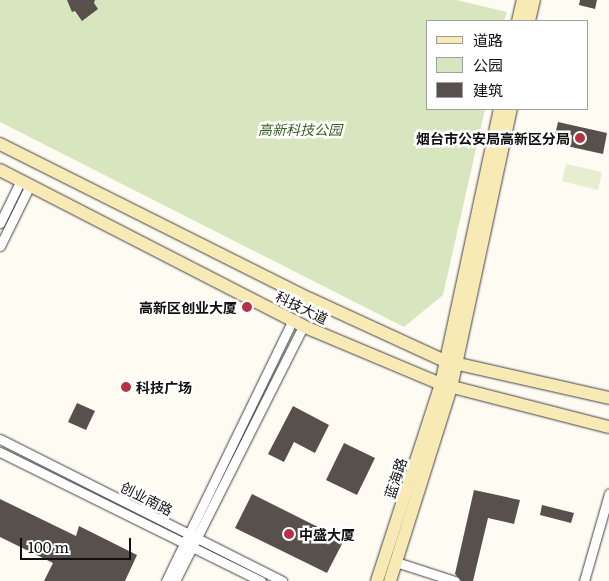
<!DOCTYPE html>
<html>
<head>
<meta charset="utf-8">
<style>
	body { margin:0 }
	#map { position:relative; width:609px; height:581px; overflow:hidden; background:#fefbf3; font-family:Literata,"Noto Sans SC",serif }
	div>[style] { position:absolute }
	.green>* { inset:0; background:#d7e6bf }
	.pitch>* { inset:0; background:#e7eed0 }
	.building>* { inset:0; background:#57504d }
	.roads { filter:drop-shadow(0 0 1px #424242) drop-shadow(0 0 1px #424242) }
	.street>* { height:9px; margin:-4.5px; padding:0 4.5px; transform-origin:4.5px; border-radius:4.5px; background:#fff }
	.secondary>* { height:12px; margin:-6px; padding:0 6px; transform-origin:6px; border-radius:6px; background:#f8eab4 }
	.dots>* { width:14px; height:14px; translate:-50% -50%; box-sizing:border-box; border:2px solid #fff; border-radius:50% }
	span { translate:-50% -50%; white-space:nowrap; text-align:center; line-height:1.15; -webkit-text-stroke:5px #fff; paint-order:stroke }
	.park-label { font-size:14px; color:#386224; font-style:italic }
	.poi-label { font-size:14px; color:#0f0f0f; font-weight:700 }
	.right { translate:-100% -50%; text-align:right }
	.left { translate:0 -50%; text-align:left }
	.street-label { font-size:14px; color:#0f0f0f }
	.legend { position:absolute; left:426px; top:20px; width:162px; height:90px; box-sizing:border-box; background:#fff; border:1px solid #9f9f9f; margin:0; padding:6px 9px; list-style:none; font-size:15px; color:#0f0f0f }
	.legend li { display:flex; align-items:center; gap:10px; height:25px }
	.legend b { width:25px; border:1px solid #9f9f9f }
	.scale { position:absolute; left:20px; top:538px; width:111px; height:22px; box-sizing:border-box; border:2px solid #0f0f0f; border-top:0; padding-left:6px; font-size:15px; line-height:18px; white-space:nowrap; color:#0f0f0f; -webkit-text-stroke:4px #fff; paint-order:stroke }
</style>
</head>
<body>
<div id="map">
	<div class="green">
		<i style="clip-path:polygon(0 0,456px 0,507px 12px,504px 21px,428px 21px,428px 109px,485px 109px,443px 295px,404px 327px,0 122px)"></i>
	</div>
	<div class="pitch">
		<i style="clip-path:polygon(566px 164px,602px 172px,598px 190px,562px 181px)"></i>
	</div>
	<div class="building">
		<i style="clip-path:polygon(67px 0,95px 0,94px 3px,98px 9px,82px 21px,75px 11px,72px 12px)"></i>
		<i style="clip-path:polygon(580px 0,597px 0,595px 9px,579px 5px)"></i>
		<i style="clip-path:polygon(558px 122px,607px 133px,603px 154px,553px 143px)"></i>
		<i style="clip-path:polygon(77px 403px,95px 411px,86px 430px,68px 422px)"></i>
		<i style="clip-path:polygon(293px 406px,329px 425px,315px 453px,294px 442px,284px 462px,268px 454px)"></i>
		<i style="clip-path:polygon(344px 443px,375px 458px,357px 495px,326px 480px)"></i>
		<i style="clip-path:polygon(474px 490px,520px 500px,514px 524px,488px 518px,473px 581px,461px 581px,455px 574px)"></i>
		<i style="clip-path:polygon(252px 494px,344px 540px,327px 573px,235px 528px)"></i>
		<i style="clip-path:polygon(0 499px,76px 536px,79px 526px,137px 555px,125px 581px,44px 581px,53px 563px,0 537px)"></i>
		<i style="clip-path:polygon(542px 505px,574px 513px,571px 523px,540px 515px)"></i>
	</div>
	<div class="roads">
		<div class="street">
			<i style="left:0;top:223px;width:48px;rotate:-64deg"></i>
			<i style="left:0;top:246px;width:68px;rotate:-63.8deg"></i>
			<i style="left:0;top:439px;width:316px;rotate:26.7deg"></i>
			<i style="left:0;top:452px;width:291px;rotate:26.3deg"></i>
			<i style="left:396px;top:562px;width:62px;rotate:17.9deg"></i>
			<i style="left:166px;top:581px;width:290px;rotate:-64.1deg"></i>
			<i style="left:175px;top:581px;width:285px;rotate:-63.3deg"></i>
			<i style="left:584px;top:581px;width:91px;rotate:-74deg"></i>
		</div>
		<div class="secondary">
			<i style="left:518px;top:21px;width:22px;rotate:-77deg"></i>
			<i style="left:529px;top:21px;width:22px;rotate:-77deg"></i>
			<i style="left:0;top:144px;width:347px;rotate:26.6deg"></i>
			<i style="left:310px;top:299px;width:149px;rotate:24.7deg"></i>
			<i style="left:445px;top:361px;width:168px;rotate:12.7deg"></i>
			<i style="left:0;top:170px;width:341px;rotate:27.2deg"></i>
			<i style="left:303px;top:326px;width:150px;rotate:22.8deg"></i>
			<i style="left:441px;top:384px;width:173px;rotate:14.4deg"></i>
			<i style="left:377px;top:581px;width:207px;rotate:-72deg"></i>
			<i style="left:441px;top:384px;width:281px;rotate:-77.9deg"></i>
			<i style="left:390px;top:581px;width:202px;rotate:-72.5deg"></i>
			<i style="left:451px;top:388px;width:285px;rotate:-77.9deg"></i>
		</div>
	</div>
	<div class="dots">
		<i style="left:580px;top:138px;background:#b53246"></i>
		<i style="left:247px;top:307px;background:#b53246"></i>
		<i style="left:126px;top:387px;background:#b53246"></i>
		<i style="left:289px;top:534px;background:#b53246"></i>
	</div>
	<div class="park-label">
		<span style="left:300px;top:129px">高新科技公园</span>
	</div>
	<div class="poi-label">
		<span class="right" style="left:570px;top:138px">烟台市公安局高新区分局</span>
		<span class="right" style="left:237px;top:307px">高新区创业大厦</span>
		<span class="left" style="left:136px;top:387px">科技广场</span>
		<span class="left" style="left:299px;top:534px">中盛大厦</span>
	</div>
	<div class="street-label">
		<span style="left:302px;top:307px;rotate:26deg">科技大道</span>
		<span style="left:395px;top:478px;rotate:-72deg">蓝海路</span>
		<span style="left:147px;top:498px;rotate:27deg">创业南路</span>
	</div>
	<ul class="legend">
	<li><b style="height:6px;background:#f8eab4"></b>道路</li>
	<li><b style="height:14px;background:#d7e6bf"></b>公园</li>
	<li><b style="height:14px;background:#57504d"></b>建筑</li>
	</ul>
	<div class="scale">100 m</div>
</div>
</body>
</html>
